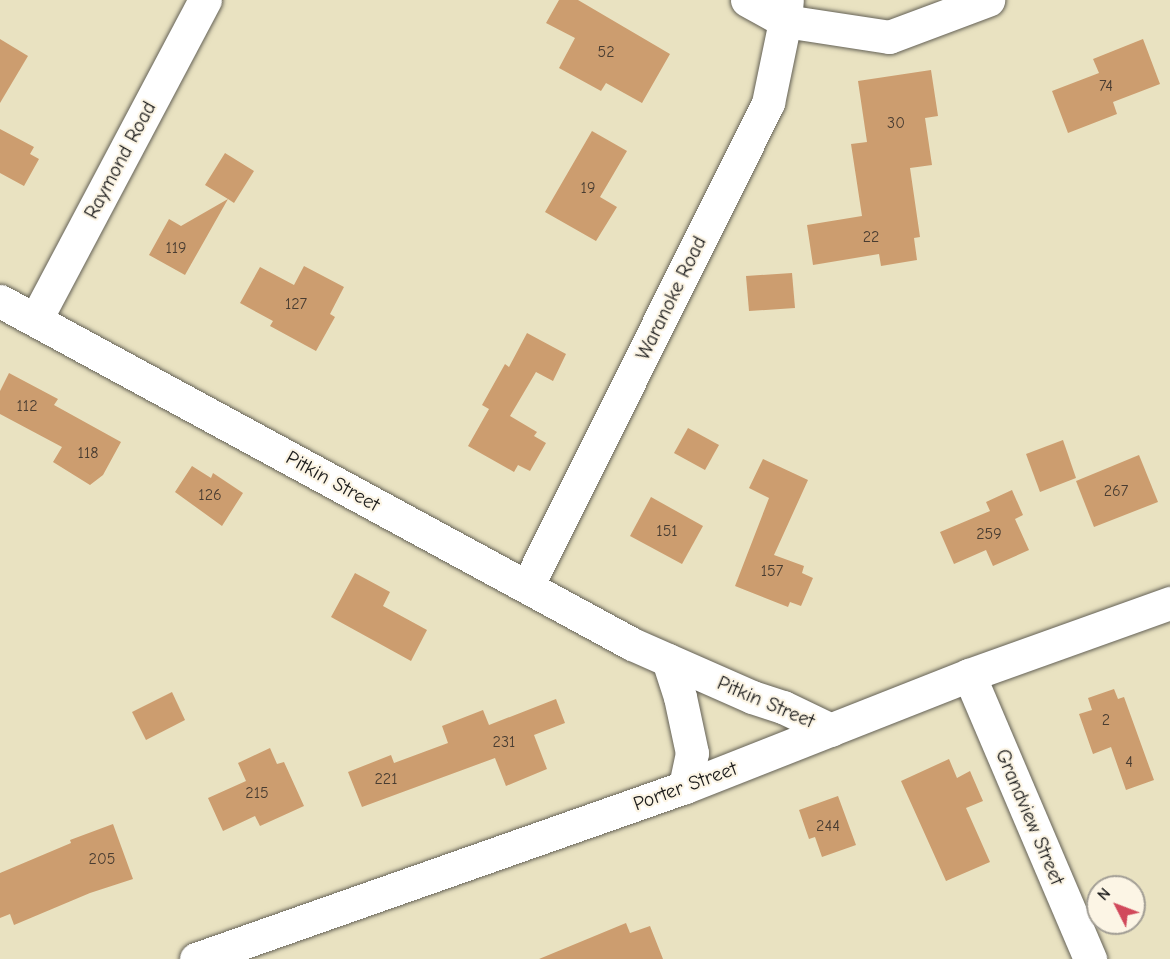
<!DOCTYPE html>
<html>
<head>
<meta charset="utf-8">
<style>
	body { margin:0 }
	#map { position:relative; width:1170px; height:959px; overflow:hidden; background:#e9e2c1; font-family:"Comic Neue",sans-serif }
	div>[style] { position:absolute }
	.building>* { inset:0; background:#cc9d6f }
	.roads { filter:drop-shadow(0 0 2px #646156) drop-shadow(0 0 2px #646156) }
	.minor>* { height:33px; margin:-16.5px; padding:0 16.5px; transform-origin:16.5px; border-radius:16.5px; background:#fff }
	span { translate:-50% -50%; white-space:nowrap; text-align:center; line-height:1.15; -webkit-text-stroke:4.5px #fcf5e5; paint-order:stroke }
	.number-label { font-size:16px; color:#483c31 }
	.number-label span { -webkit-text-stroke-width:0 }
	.street-label { font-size:20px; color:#1c1c1c }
	.north { position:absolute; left:1086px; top:875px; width:60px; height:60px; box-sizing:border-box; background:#fcf5e5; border:2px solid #a29e95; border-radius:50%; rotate:312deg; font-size:16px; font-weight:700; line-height:24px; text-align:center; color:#1c1c1c }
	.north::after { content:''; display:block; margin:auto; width:21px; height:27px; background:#d1495b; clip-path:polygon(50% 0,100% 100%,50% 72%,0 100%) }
</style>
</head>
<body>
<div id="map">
	<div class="building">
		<i style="clip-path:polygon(559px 0,578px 0,670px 54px,642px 103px,606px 83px,601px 91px,559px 68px,575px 38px,546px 23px)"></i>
		<i style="clip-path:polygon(0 39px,28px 56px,0 103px)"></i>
		<i style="clip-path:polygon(1143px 39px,1160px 84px,1113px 102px,1117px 114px,1068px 133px,1052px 91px,1099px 73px,1093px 59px)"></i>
		<i style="clip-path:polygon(931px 70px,938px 116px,925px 118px,932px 165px,910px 168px,920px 237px,914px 238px,917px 260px,881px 266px,879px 254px,813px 265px,807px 225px,862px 216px,851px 144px,867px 142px,858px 81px)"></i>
		<i style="clip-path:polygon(0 129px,34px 147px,30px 154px,39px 159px,24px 186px,0 173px)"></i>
		<i style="clip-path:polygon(592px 131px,627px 151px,600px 197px,617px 207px,596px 241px,545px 212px)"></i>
		<i style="clip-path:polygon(225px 153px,254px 171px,234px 203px,228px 199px,185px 275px,149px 255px,169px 219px,181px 226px,228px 199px,205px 185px)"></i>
		<i style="clip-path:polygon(304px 266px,344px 287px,330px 314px,335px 317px,316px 351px,270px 326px,273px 321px,240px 303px,260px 267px,294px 285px)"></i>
		<i style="clip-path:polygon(792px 273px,795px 308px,749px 311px,746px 276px)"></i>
		<i style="clip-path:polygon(527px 333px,566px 354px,553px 381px,536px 372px,510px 416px,537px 432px,534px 436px,546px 443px,530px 471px,518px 465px,514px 472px,468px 446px,489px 409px,482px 405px,505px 364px,509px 367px)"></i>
		<i style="clip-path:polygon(9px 373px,58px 399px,54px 405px,121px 442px,103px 475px,90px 485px,53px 462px,62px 447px,0 414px,0 391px)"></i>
		<i style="clip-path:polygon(688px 428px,719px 445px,705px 470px,674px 453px)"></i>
		<i style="clip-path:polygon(1063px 440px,1076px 478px,1040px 492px,1026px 454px)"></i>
		<i style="clip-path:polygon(1139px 455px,1158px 502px,1094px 527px,1076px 481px)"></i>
		<i style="clip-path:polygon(763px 459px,808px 480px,774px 555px,804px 566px,802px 573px,813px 578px,801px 606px,790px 602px,788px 607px,735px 586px,769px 498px,749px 488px)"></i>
		<i style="clip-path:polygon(192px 466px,211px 478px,213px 473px,243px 493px,222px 526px,175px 492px)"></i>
		<i style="clip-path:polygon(1012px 490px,1023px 515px,1015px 519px,1029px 550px,993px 566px,986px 550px,954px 564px,940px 532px,990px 511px,986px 502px)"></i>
		<i style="clip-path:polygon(651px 497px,703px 526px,682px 564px,630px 536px)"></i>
		<i style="clip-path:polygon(355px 573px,390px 592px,383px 606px,427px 630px,411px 661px,331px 617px)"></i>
		<i style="clip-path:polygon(1114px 689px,1118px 699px,1124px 697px,1154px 780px,1126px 790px,1111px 747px,1093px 754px,1079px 714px,1092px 710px,1088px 698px)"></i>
		<i style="clip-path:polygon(172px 692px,185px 720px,146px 740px,132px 712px)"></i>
		<i style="clip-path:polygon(556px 699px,565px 723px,534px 735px,547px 769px,506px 786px,495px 758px,362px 807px,348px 772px,391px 755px,394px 763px,448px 743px,442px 726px,483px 710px,489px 725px)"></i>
		<i style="clip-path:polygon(270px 748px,277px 764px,284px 762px,304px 806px,260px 826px,255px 816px,223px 831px,208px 798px,246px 781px,238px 763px)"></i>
		<i style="clip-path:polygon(949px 759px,957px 778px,970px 771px,983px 801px,966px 808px,990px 862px,946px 881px,901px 781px)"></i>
		<i style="clip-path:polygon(838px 796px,856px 845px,822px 857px,815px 837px,809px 839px,799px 810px)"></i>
		<i style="clip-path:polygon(113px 824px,133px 879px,90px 893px,14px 925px,10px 914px,0 918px,0 873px,71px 843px,70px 840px)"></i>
		<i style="clip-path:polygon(626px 923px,630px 933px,650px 926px,663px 959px,539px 959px)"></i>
	</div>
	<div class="roads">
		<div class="minor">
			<i style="left:747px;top:0;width:43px;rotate:28.9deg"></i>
			<i style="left:785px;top:21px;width:105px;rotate:8.7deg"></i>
			<i style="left:889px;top:37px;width:106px;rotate:-20.5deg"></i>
			<i style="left:0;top:301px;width:719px;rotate:28.49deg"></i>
			<i style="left:632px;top:644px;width:131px;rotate:23.8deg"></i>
			<i style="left:752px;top:697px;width:33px;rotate:18deg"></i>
			<i style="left:783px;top:707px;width:53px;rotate:25.6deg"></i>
			<i style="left:36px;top:319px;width:361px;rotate:-62.1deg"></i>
			<i style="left:527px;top:587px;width:541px;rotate:-63.53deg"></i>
			<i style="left:768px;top:103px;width:84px;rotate:-78.3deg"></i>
			<i style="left:785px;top:21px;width:21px;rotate:-85deg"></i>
			<i style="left:668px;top:660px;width:39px;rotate:72deg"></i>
			<i style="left:680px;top:697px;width:57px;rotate:77.9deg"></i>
			<i style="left:692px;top:753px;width:35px;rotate:102deg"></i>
			<i style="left:969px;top:675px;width:309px;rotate:66.9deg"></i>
			<i style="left:196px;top:959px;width:518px;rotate:-19.38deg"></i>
			<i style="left:685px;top:787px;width:305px;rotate:-21.5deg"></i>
			<i style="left:969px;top:675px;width:214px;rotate:-19.7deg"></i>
		</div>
	</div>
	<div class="number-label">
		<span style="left:606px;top:52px">52</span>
		<span style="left:1106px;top:86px">74</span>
		<span style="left:896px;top:123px">30</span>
		<span style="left:588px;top:188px">19</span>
		<span style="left:871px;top:237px">22</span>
		<span style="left:176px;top:248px">119</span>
		<span style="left:296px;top:304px">127</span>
		<span style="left:27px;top:406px">112</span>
		<span style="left:88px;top:453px">118</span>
		<span style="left:1116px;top:491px">267</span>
		<span style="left:210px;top:495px">126</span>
		<span style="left:667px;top:531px">151</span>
		<span style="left:989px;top:534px">259</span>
		<span style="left:772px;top:571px">157</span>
		<span style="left:1106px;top:720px">2</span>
		<span style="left:504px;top:742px">231</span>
		<span style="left:1129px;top:762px">4</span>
		<span style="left:386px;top:779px">221</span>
		<span style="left:257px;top:793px">215</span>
		<span style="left:828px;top:826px">244</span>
		<span style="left:102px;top:859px">205</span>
	</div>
	<div class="street-label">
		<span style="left:120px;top:160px;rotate:-62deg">Raymond Road</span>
		<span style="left:671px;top:298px;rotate:-64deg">Waranoke Road</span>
		<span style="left:333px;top:481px;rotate:29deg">Pitkin Street</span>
		<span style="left:766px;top:702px;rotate:23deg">Pitkin Street</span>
		<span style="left:685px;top:786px;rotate:-20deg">Porter Street</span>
		<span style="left:1030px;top:817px;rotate:67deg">Grandview Street</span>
	</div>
	<div class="north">N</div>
</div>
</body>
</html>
